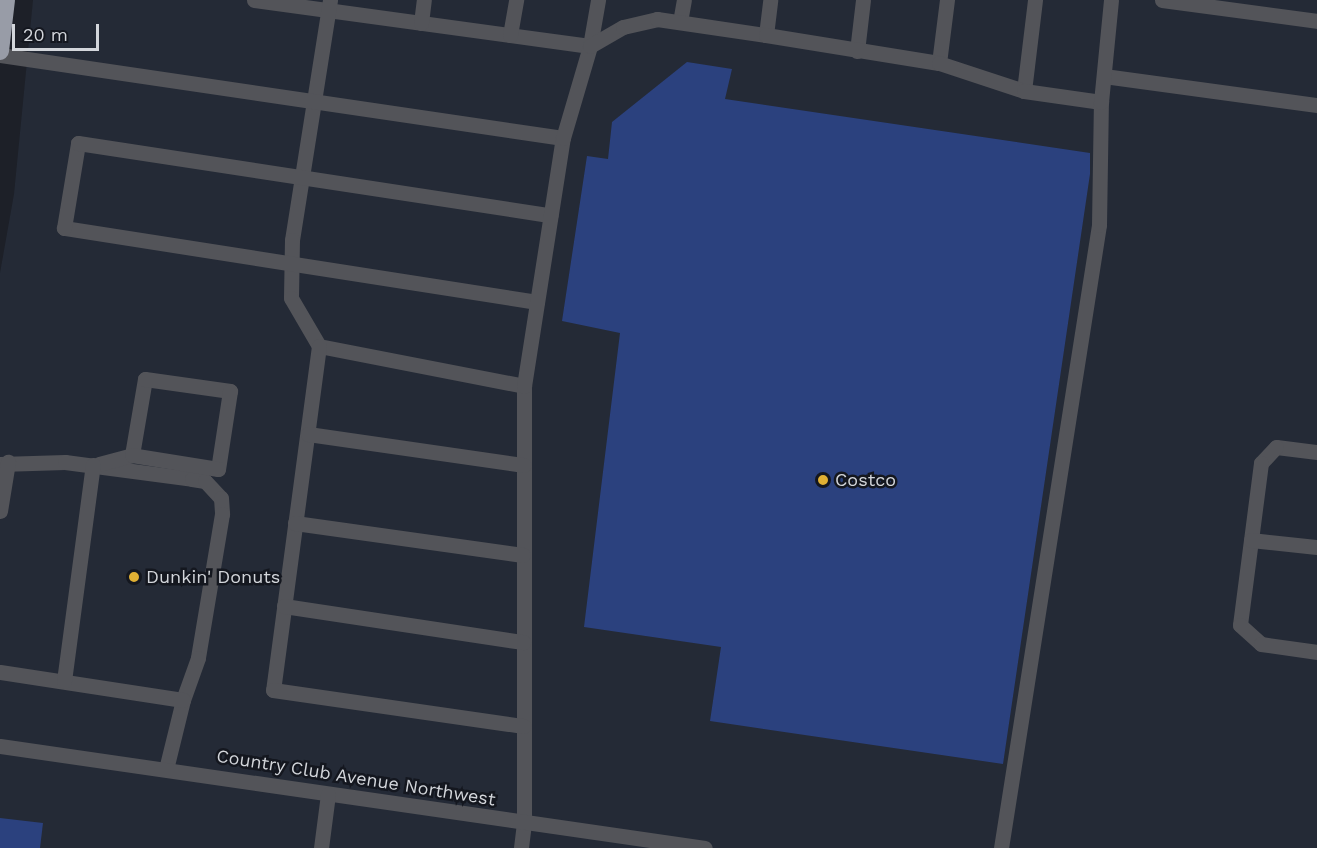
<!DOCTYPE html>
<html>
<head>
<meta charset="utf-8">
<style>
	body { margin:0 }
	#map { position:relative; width:1317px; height:848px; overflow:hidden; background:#1d2028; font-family:"Work Sans",sans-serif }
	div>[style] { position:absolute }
	.built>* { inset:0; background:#242a36 }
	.building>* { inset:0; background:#2b417e }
	.minor>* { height:15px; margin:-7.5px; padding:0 7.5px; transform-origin:7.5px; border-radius:7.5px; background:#535459 }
	.highway>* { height:18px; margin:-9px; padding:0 9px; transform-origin:9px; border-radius:9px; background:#989ca7 }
	.dots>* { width:16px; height:16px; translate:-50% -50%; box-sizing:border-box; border:3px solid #14171f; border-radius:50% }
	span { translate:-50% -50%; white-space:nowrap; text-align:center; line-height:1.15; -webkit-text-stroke:5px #14171f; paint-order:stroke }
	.poi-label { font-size:18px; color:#d3d6db }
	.left { translate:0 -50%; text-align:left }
	.street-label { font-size:18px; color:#d3d6db }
	.scale { position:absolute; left:12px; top:24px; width:87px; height:27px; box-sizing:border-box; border:3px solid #d3d6db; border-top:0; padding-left:8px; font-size:18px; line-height:21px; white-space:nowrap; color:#d3d6db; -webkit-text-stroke:4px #14171f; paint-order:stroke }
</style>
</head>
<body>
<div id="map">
	<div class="built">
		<i style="clip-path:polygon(33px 0,1317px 0,1317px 848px,0 848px,0 273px,14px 194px)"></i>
	</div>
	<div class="building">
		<i style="clip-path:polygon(687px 62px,732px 69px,725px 99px,1090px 153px,1090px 174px,1003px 764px,710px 721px,721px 647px,584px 627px,620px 333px,562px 321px,587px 156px,608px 159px,612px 122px)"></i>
		<i style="clip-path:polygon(0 818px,43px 823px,40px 848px,0 848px)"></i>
	</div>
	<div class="minor">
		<i style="left:254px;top:0;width:339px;rotate:7.8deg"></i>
		<i style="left:590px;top:46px;width:47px;rotate:-80.1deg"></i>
		<i style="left:330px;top:0;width:243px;rotate:99deg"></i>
		<i style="left:292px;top:240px;width:58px;rotate:91deg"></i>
		<i style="left:291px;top:298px;width:56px;rotate:59.7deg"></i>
		<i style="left:319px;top:346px;width:209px;rotate:11deg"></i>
		<i style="left:524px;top:386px;width:437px;rotate:90deg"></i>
		<i style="left:524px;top:823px;width:25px;rotate:97deg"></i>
		<i style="left:1162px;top:0;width:156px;rotate:7.7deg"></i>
		<i style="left:680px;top:22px;width:22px;rotate:-80deg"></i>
		<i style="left:421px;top:23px;width:23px;rotate:-83deg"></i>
		<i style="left:510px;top:35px;width:36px;rotate:-80deg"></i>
		<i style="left:766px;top:35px;width:35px;rotate:-83deg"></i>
		<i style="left:857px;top:51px;width:51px;rotate:-83.3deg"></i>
		<i style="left:0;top:55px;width:569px;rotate:8.39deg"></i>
		<i style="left:939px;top:63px;width:64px;rotate:-82.8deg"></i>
		<i style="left:1104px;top:76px;width:215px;rotate:7.8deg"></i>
		<i style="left:1024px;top:91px;width:92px;rotate:-83.1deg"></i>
		<i style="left:537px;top:302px;width:479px;rotate:-171.1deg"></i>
		<i style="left:64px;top:228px;width:86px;rotate:-80.6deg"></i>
		<i style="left:78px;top:143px;width:478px;rotate:8.7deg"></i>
		<i style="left:319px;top:346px;width:347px;rotate:97.6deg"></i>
		<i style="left:273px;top:690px;width:253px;rotate:8.2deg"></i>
		<i style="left:524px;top:386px;width:251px;rotate:-81.1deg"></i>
		<i style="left:563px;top:138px;width:96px;rotate:-73.6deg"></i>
		<i style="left:590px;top:46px;width:38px;rotate:-30deg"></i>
		<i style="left:623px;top:27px;width:35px;rotate:-13deg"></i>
		<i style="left:657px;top:19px;width:110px;rotate:8.4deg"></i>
		<i style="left:766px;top:35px;width:175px;rotate:9.2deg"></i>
		<i style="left:939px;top:63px;width:89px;rotate:18.2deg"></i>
		<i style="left:1024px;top:91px;width:78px;rotate:8.1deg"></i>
		<i style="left:308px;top:434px;width:218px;rotate:8.2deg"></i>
		<i style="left:1317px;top:452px;width:41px;rotate:-173deg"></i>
		<i style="left:1276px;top:447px;width:22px;rotate:133deg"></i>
		<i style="left:1261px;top:463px;width:163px;rotate:97.4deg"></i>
		<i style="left:1240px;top:625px;width:28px;rotate:42deg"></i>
		<i style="left:1261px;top:644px;width:57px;rotate:8.1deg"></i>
		<i style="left:0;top:464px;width:65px;rotate:-1.8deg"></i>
		<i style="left:65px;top:462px;width:128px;rotate:7.6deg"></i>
		<i style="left:192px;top:479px;width:13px;rotate:9deg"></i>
		<i style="left:205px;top:481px;width:23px;rotate:47deg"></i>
		<i style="left:221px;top:498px;width:16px;rotate:86deg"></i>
		<i style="left:222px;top:514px;width:146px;rotate:99.5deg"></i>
		<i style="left:198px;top:658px;width:45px;rotate:109.7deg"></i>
		<i style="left:183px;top:700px;width:71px;rotate:103.8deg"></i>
		<i style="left:99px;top:464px;width:34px;rotate:-15deg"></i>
		<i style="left:132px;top:455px;width:77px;rotate:-80.3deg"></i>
		<i style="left:145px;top:379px;width:86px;rotate:8deg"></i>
		<i style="left:230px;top:391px;width:79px;rotate:98.7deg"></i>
		<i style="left:218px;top:469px;width:87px;rotate:-170.8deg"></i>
		<i style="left:0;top:511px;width:50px;rotate:-80.7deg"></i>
		<i style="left:295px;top:523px;width:230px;rotate:8deg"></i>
		<i style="left:1251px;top:540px;width:66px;rotate:6.1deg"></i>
		<i style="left:284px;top:606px;width:242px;rotate:8.6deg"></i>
		<i style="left:0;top:672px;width:185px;rotate:8.7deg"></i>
		<i style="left:64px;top:681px;width:218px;rotate:-82.4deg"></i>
		<i style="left:0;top:746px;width:712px;rotate:8.23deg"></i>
		<i style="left:321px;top:848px;width:54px;rotate:-82.6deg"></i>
		<i style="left:1001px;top:848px;width:631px;rotate:-81.06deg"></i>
		<i style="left:1099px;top:225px;width:123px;rotate:-89.1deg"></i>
		<i style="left:1101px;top:102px;width:102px;rotate:-84.4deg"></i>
	</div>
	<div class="highway">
		<i style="left:0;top:51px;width:51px;rotate:-83.3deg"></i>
	</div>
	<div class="dots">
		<i style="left:823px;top:480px;background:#e0b034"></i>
		<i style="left:134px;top:577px;background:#e0b034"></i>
	</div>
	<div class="poi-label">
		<span class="left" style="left:835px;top:480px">Costco</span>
		<span class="left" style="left:146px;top:577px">Dunkin' Donuts</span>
	</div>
	<div class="street-label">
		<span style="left:356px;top:778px;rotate:9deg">Country Club Avenue Northwest</span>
	</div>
	<div class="scale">20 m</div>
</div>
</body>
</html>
